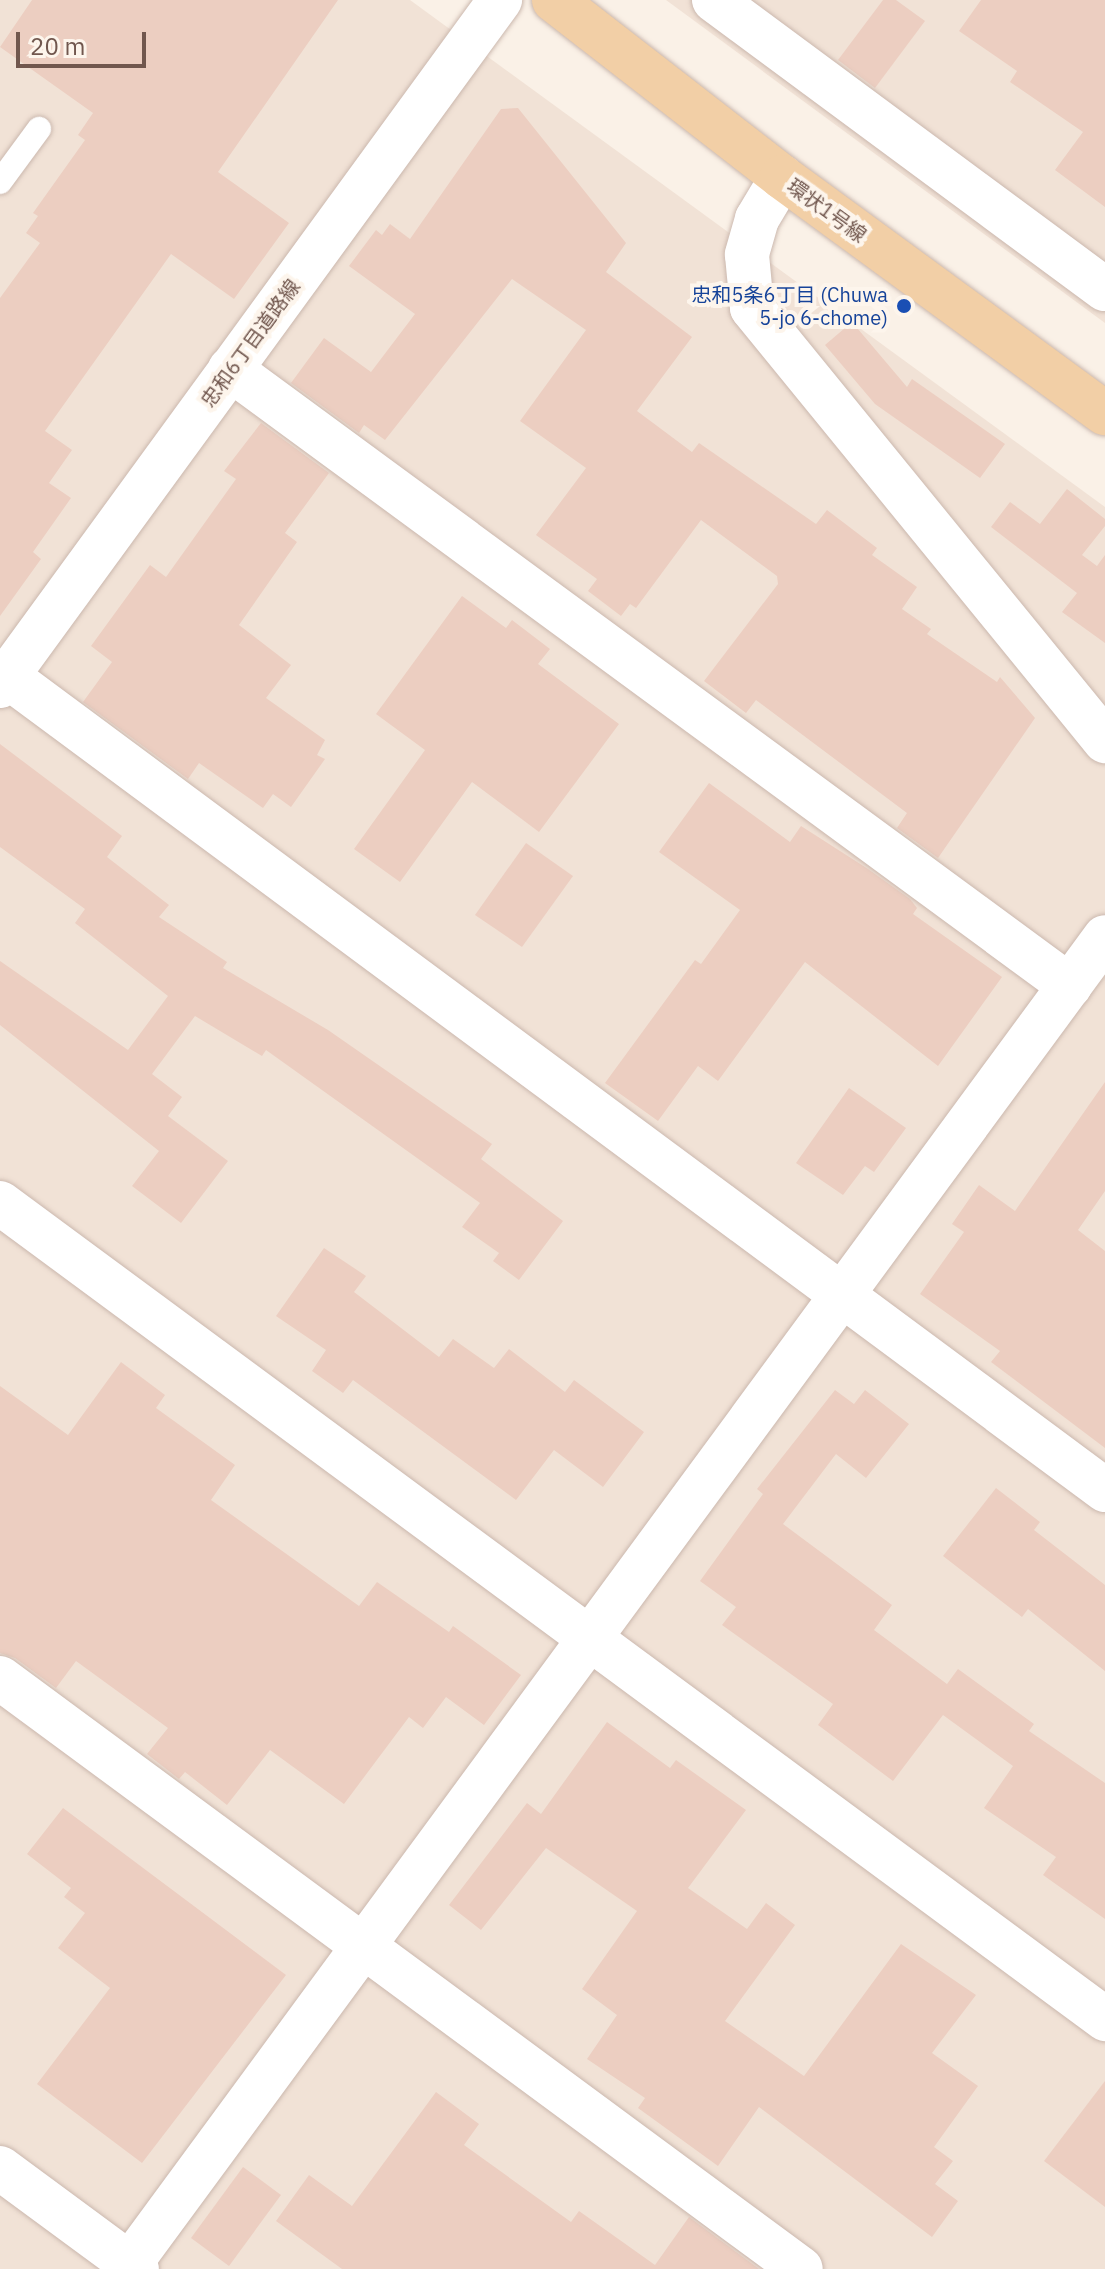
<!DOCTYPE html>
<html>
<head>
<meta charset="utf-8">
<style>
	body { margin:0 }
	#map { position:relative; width:1105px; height:2269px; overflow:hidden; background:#faf1e7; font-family:"IBM Plex Sans","Noto Sans JP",sans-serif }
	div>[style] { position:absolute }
	.residential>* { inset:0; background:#f1e2d6 }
	.building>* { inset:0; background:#eccec1 }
	.roads { filter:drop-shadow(0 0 2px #cbb8ae) drop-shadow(0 0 2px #cbb8ae) }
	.lane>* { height:24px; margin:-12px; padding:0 12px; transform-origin:12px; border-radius:12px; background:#fff }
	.street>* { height:44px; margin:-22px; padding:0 22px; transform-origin:22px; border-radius:22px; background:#fff }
	.primary>* { height:44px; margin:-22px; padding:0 22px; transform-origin:22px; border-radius:22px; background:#f2cfa6 }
	.dots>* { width:22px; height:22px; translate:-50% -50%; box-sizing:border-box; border:4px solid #fdf5ec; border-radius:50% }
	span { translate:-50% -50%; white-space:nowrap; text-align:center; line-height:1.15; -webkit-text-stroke:8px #fdf5ec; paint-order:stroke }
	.street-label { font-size:20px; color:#71574e }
	.transit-label { font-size:20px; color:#164399 }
	.right { translate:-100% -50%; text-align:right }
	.scale { position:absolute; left:16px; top:32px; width:130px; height:36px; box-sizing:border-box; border:4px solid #71574e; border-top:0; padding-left:10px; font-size:24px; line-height:28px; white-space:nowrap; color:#71574e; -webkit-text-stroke:6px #fdf5ec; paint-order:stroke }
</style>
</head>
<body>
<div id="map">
	<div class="residential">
		<i style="clip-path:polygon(0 0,410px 0,1105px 507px,1105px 2269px,0 2269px)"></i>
		<i style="clip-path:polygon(666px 0,1105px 0,1105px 323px)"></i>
	</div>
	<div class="building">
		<i style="clip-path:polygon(32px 0,338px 0,218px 172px,289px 223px,234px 299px,171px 254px,45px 431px,72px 450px,49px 483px,71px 498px,33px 552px,41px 559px,0 616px,0 298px,40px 243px,26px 233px,38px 216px,33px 213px,85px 140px,78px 135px,93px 113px,0 47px)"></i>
		<i style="clip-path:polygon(883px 0,896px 0,925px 21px,875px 88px,838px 60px)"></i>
		<i style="clip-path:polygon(981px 0,1105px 0,1105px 207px,1055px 170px,1083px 132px,1010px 82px,1017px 71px,959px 31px)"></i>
		<i style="clip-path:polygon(518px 108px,626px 243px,606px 272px,692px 337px,637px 411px,692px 452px,699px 443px,816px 524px,827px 510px,877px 548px,872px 555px,917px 587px,902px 609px,931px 629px,927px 634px,997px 682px,1000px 677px,1035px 718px,938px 858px,897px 828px,907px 813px,756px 700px,746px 713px,704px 681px,778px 584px,777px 576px,701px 520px,636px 608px,630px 604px,621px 616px,588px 591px,597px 579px,536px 535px,586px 468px,520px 421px,586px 330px,512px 279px,385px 440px,364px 425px,359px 433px,291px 383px,324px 338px,371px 372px,415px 314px,349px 266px,376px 230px,382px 235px,390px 224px,410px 239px,501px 109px)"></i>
		<i style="clip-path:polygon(852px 322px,907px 387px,912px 379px,1005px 444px,980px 478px,875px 404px,825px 345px)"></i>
		<i style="clip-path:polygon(261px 423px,329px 473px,285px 533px,297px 542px,239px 625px,291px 665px,266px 698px,325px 740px,317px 755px,325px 759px,291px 807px,273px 794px,263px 808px,199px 763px,188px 779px,83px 702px,112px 662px,91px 646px,150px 565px,166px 577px,236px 479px,224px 471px)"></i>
		<i style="clip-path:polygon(1067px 489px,1105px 519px,1105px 526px,1082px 555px,1097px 566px,1105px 555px,1105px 643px,1062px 612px,1077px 593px,991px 527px,1010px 502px,1040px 524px)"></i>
		<i style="clip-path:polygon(462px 596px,506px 628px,512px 620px,550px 649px,538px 664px,619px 724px,539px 832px,472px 782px,400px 882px,354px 849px,425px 750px,376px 714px)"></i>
		<i style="clip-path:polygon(0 744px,122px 836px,107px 857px,169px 905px,159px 917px,227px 962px,223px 968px,328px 1030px,492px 1144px,481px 1159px,563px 1221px,519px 1280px,493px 1261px,499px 1253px,462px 1227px,480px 1203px,266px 1050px,262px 1056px,195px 1016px,152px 1074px,182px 1097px,168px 1116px,228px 1161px,181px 1223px,132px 1186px,159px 1151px,0 1025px,0 961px,128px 1050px,168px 996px,75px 923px,85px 909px,0 847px)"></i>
		<i style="clip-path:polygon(709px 783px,790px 842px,801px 826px,868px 869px,910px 899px,917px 908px,913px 914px,1002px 977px,938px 1066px,805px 962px,718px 1081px,698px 1066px,658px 1121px,605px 1083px,695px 960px,701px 964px,740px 910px,659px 852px)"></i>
		<i style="clip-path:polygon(526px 843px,573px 876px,522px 947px,475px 915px)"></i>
		<i style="clip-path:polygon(1105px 1082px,1105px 1191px,1078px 1230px,1105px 1251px,1105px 1448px,991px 1362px,1000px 1351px,920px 1294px,964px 1232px,952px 1224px,979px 1185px,1015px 1211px)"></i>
		<i style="clip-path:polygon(849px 1088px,906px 1128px,874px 1172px,865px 1166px,843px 1195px,796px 1163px)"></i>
		<i style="clip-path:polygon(324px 1248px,366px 1276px,354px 1292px,439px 1357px,453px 1339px,494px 1368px,509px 1349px,565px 1392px,574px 1380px,644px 1432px,603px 1487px,554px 1450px,516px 1500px,353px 1380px,343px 1393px,312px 1371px,326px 1350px,276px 1316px)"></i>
		<i style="clip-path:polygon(121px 1362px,165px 1395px,156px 1408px,235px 1465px,211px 1500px,359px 1606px,377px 1582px,449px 1632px,453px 1626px,521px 1675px,484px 1725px,446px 1697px,423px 1728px,409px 1717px,344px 1804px,270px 1750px,227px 1805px,185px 1772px,179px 1779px,147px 1754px,168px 1728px,76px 1661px,56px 1688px,15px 1658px,0 1653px,0 1386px,68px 1435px)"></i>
		<i style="clip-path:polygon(835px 1390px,854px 1404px,865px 1390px,909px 1424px,866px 1478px,836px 1454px,783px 1524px,892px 1605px,874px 1630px,947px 1684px,958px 1669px,1034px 1724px,1029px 1731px,1105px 1783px,1105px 1919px,1043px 1875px,1056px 1857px,984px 1808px,1013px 1766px,943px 1715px,893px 1781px,818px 1725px,833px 1704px,722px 1625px,736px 1607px,700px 1581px,763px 1494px,757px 1489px)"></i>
		<i style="clip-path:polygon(996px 1488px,1040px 1522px,1034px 1530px,1105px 1585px,1105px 1671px,1028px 1609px,1022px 1617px,943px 1556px)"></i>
		<i style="clip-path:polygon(607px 1722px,670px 1768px,676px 1760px,746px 1810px,688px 1888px,747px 1929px,766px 1903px,795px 1925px,725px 2021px,804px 2076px,901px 1944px,976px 1995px,932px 2053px,978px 2086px,934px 2147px,953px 2161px,935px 2184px,958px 2201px,932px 2237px,759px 2107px,718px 2166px,638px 2108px,645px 2098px,587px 2059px,617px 2015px,582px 1989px,637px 1911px,546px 1848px,481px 1930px,449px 1905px,527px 1803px,541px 1814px)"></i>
		<i style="clip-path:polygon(63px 1808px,286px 1975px,142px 2163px,37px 2084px,110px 1988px,58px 1948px,85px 1913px,64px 1897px,71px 1888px,27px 1854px)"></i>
		<i style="clip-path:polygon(1105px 2081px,1105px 2207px,1044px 2161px)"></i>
		<i style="clip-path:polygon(436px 2092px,479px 2124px,464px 2145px,571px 2222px,579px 2211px,655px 2265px,689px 2217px,759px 2269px,342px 2269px,276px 2221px,309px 2175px,352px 2206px)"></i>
		<i style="clip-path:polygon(243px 2167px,281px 2195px,229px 2266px,191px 2238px)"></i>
	</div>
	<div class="roads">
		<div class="lane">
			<i style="left:0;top:182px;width:66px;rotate:-53.7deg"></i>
		</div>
		<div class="street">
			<i style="left:714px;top:0;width:486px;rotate:36.5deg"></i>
			<i style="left:782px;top:177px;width:49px;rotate:120.8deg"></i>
			<i style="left:757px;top:219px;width:37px;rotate:106deg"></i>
			<i style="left:747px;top:255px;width:53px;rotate:84.6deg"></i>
			<i style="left:752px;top:308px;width:559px;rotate:50.81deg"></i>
			<i style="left:230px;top:369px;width:1042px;rotate:36.3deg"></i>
			<i style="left:7px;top:676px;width:1367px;rotate:36.55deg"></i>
			<i style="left:0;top:686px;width:849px;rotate:-53.91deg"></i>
			<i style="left:0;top:1203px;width:1374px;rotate:36.44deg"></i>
			<i style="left:0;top:1678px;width:995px;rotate:36.42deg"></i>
			<i style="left:0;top:2168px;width:170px;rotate:36.4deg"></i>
			<i style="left:126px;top:2269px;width:1653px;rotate:-53.68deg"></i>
		</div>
		<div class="primary">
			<i style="left:554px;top:0;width:289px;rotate:37.8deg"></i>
			<i style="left:782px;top:177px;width:400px;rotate:36.2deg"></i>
		</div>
	</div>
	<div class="dots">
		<i style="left:904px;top:306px;background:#1a4fb4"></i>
	</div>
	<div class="street-label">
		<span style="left:827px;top:210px;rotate:36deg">環状1号線</span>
		<span style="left:250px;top:343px;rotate:-54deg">忠和6丁目道路線</span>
	</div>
	<div class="transit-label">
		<span class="right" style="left:888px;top:306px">忠和5条6丁目 (Chuwa<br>5-jo 6-chome)</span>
	</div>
	<div class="scale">20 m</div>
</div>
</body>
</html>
